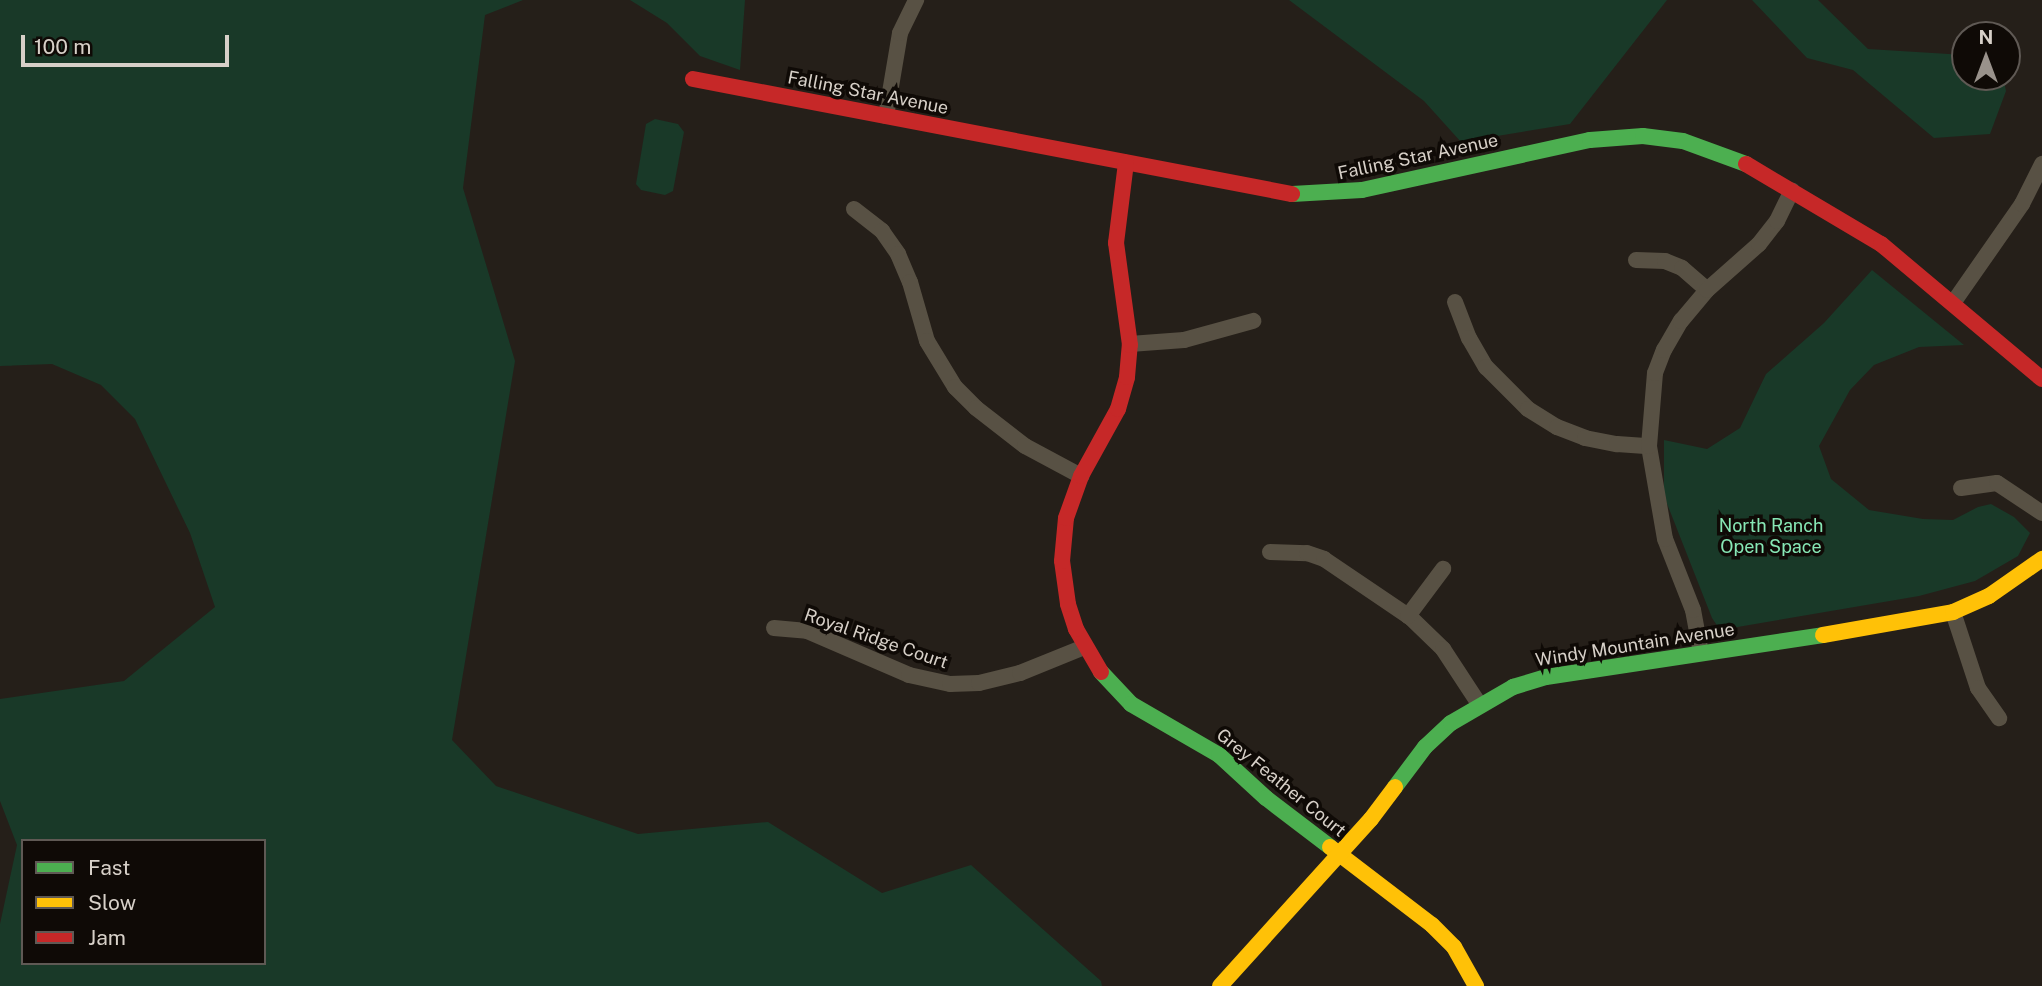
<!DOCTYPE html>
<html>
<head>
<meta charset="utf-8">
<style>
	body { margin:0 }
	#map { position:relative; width:2042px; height:986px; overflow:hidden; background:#251f19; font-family:"Public Sans",sans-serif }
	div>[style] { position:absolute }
	.green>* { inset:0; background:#193928 }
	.street>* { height:16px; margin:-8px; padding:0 8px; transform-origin:8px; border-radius:8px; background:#585144 }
	.fast>* { height:16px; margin:-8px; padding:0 8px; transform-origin:8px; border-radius:8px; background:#4caf50 }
	.slow>* { height:16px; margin:-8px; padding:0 8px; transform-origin:8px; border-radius:8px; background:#ffc107 }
	.jam>* { height:16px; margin:-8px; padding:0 8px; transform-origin:8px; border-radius:8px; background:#c62828 }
	span { translate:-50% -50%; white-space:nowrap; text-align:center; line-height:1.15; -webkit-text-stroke:7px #0f0a06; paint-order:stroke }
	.street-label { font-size:18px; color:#d7d0c8 }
	.park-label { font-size:18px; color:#87e7b5 }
	.legend { position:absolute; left:21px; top:839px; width:245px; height:126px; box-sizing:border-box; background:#0f0a06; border:2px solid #5f5954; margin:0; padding:9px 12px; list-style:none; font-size:21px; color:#d7d0c8 }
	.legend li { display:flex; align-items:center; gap:14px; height:35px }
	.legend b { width:35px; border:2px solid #5f5954 }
	.north { position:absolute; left:1951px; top:21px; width:70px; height:70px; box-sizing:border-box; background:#0f0a06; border:2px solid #5f5954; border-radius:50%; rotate:0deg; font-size:19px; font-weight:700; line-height:28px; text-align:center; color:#d7d0c8 }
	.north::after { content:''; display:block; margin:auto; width:24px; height:32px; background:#99928b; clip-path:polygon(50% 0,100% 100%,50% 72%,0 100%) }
	.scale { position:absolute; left:21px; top:35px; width:208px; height:32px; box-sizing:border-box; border:4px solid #d7d0c8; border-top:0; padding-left:9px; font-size:21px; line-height:24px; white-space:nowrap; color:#d7d0c8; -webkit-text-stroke:5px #0f0a06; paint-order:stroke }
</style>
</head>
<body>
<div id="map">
	<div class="green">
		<i style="clip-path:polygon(evenodd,0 0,523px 0,485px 15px,463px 188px,515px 361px,452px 740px,496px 786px,638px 834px,768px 822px,882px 893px,971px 865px,1101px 981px,1102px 986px,0 986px,0 924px,17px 845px,0 801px,0 699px,124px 681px,215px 607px,190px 533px,135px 419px,101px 385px,52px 364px,0 366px,0 0,23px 841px,264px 841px,264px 963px,23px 963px,23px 841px)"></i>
		<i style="clip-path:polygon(630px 0,745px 0,740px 70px,700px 56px,667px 23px)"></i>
		<i style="clip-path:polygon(1289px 0,1667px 0,1570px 124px,1461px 142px,1424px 101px)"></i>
		<i style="clip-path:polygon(1752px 0,1818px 0,1868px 49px,1965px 55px,1965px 77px,2003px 77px,2006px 91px,1990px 134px,1934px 138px,1853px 70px,1807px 58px)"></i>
		<i style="clip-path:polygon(655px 119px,678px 124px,684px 132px,673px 191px,665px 195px,641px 190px,636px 184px,646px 124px)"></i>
		<i style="clip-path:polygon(1872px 270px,1964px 345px,1919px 347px,1874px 365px,1850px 390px,1819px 446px,1831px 479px,1869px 510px,1923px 519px,1953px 520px,1978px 507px,1991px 504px,2014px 517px,2030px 533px,2018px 556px,1975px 581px,1919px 596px,1720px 630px,1712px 618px,1664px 496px,1664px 440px,1707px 449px,1740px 428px,1766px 374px,1824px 323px)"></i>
	</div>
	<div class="street">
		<i style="left:886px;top:116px;width:84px;rotate:-80.4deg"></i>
		<i style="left:900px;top:33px;width:37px;rotate:-64deg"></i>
		<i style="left:854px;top:209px;width:36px;rotate:38deg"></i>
		<i style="left:882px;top:231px;width:28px;rotate:55deg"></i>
		<i style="left:898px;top:254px;width:30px;rotate:67deg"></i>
		<i style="left:910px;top:282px;width:61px;rotate:73.9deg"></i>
		<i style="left:927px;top:341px;width:54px;rotate:58.7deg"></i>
		<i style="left:955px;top:387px;width:30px;rotate:45deg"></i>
		<i style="left:976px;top:408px;width:62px;rotate:37.8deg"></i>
		<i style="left:1025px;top:446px;width:64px;rotate:28.2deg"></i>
		<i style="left:1636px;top:260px;width:29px;rotate:2deg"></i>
		<i style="left:1665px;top:261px;width:18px;rotate:22deg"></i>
		<i style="left:1682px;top:268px;width:33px;rotate:41deg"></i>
		<i style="left:1455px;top:302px;width:39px;rotate:69deg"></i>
		<i style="left:1469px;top:338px;width:34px;rotate:60deg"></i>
		<i style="left:1486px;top:367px;width:59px;rotate:45deg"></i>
		<i style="left:1528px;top:409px;width:34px;rotate:32deg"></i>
		<i style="left:1557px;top:427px;width:30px;rotate:21deg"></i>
		<i style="left:1585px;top:438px;width:33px;rotate:11deg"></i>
		<i style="left:1617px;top:444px;width:32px;rotate:4deg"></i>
		<i style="left:1953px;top:303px;width:121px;rotate:-55.1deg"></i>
		<i style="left:2022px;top:204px;width:45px;rotate:-63.4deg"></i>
		<i style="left:1130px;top:344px;width:54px;rotate:-4.2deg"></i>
		<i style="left:1184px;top:340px;width:72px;rotate:-15.4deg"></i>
		<i style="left:1961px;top:488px;width:36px;rotate:-8deg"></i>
		<i style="left:1997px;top:483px;width:54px;rotate:33.7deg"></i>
		<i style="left:1270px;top:552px;width:37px;rotate:2deg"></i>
		<i style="left:1307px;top:553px;width:18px;rotate:19deg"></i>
		<i style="left:1324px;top:559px;width:105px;rotate:34.1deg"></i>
		<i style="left:1411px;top:618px;width:45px;rotate:44.1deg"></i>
		<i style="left:1443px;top:649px;width:66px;rotate:56.8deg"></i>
		<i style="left:1953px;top:612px;width:80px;rotate:71.8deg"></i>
		<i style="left:1978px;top:688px;width:37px;rotate:55deg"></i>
		<i style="left:1408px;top:616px;width:59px;rotate:-53.3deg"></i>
		<i style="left:774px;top:628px;width:33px;rotate:5deg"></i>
		<i style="left:807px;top:631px;width:111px;rotate:23.3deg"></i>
		<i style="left:909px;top:675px;width:42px;rotate:12.4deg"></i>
		<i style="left:950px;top:684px;width:29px;rotate:-2deg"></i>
		<i style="left:979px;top:683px;width:42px;rotate:-13.7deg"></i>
		<i style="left:1020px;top:673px;width:69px;rotate:-22.1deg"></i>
		<i style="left:1701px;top:653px;width:44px;rotate:-100.5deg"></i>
		<i style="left:1693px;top:610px;width:76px;rotate:-111.5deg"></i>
		<i style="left:1665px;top:539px;width:94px;rotate:-99.8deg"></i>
		<i style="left:1649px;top:446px;width:73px;rotate:-85.3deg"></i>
		<i style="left:1655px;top:373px;width:25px;rotate:-69deg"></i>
		<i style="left:1664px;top:350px;width:34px;rotate:-60deg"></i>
		<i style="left:1681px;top:321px;width:40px;rotate:-50deg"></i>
		<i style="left:1707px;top:290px;width:69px;rotate:-41.5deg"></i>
		<i style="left:1759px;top:244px;width:29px;rotate:-52deg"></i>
		<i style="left:1777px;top:221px;width:34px;rotate:-64deg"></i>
	</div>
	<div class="fast">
		<i style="left:1292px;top:194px;width:70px;rotate:-3.3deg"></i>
		<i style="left:1362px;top:190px;width:233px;rotate:-12.4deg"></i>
		<i style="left:1590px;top:140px;width:53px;rotate:-4.3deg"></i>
		<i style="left:1643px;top:136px;width:40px;rotate:7.1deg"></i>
		<i style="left:1683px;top:141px;width:67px;rotate:20.1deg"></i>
		<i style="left:1101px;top:672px;width:44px;rotate:46.8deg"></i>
		<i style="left:1131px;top:704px;width:102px;rotate:30.1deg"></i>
		<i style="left:1219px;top:755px;width:64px;rotate:42.5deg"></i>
		<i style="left:1266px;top:798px;width:81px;rotate:37.4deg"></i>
		<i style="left:1395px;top:787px;width:50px;rotate:-53.1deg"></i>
		<i style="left:1425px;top:747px;width:35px;rotate:-43deg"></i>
		<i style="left:1451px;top:723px;width:72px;rotate:-30.1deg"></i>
		<i style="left:1513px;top:687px;width:34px;rotate:-17deg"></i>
		<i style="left:1546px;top:677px;width:280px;rotate:-8.6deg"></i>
	</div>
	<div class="slow">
		<i style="left:1823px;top:635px;width:132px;rotate:-10deg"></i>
		<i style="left:1953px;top:612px;width:39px;rotate:-24deg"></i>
		<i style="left:1989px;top:596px;width:65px;rotate:-34.9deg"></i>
		<i style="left:1330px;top:847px;width:128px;rotate:37.4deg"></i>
		<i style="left:1432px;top:925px;width:31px;rotate:45deg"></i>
		<i style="left:1454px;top:947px;width:45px;rotate:60.6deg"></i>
		<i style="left:1220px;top:986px;width:225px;rotate:-47.9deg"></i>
		<i style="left:1371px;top:819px;width:40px;rotate:-53deg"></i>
	</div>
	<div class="jam">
		<i style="left:693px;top:79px;width:610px;rotate:10.87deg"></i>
		<i style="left:1746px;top:164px;width:157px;rotate:30.7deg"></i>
		<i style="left:1881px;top:244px;width:210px;rotate:40deg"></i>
		<i style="left:1101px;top:672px;width:50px;rotate:-120.2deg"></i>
		<i style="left:1076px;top:629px;width:26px;rotate:-108deg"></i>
		<i style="left:1068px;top:604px;width:43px;rotate:-97.9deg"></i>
		<i style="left:1062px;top:561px;width:43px;rotate:-84.7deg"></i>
		<i style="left:1066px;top:518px;width:45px;rotate:-70.3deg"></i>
		<i style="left:1081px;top:476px;width:77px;rotate:-61.1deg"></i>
		<i style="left:1118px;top:409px;width:33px;rotate:-74deg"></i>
		<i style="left:1127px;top:377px;width:32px;rotate:-85deg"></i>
		<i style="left:1130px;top:345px;width:103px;rotate:-97.8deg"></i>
		<i style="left:1116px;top:243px;width:81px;rotate:-82.9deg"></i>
	</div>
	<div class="street-label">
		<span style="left:868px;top:93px;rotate:11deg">Falling Star Avenue</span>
		<span style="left:1418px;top:157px;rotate:-12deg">Falling Star Avenue</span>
		<span style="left:876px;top:639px;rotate:19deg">Royal Ridge Court</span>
		<span style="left:1635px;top:645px;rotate:-9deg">Windy Mountain Avenue</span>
		<span style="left:1281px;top:783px;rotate:39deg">Grey Feather Court</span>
	</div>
	<div class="park-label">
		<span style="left:1771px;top:537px">North Ranch<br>Open Space</span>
	</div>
	<ul class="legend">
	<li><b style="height:9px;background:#4caf50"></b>Fast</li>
	<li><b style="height:9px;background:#ffc107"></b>Slow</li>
	<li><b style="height:9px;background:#c62828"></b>Jam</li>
	</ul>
	<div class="north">N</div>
	<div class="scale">100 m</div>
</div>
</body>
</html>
